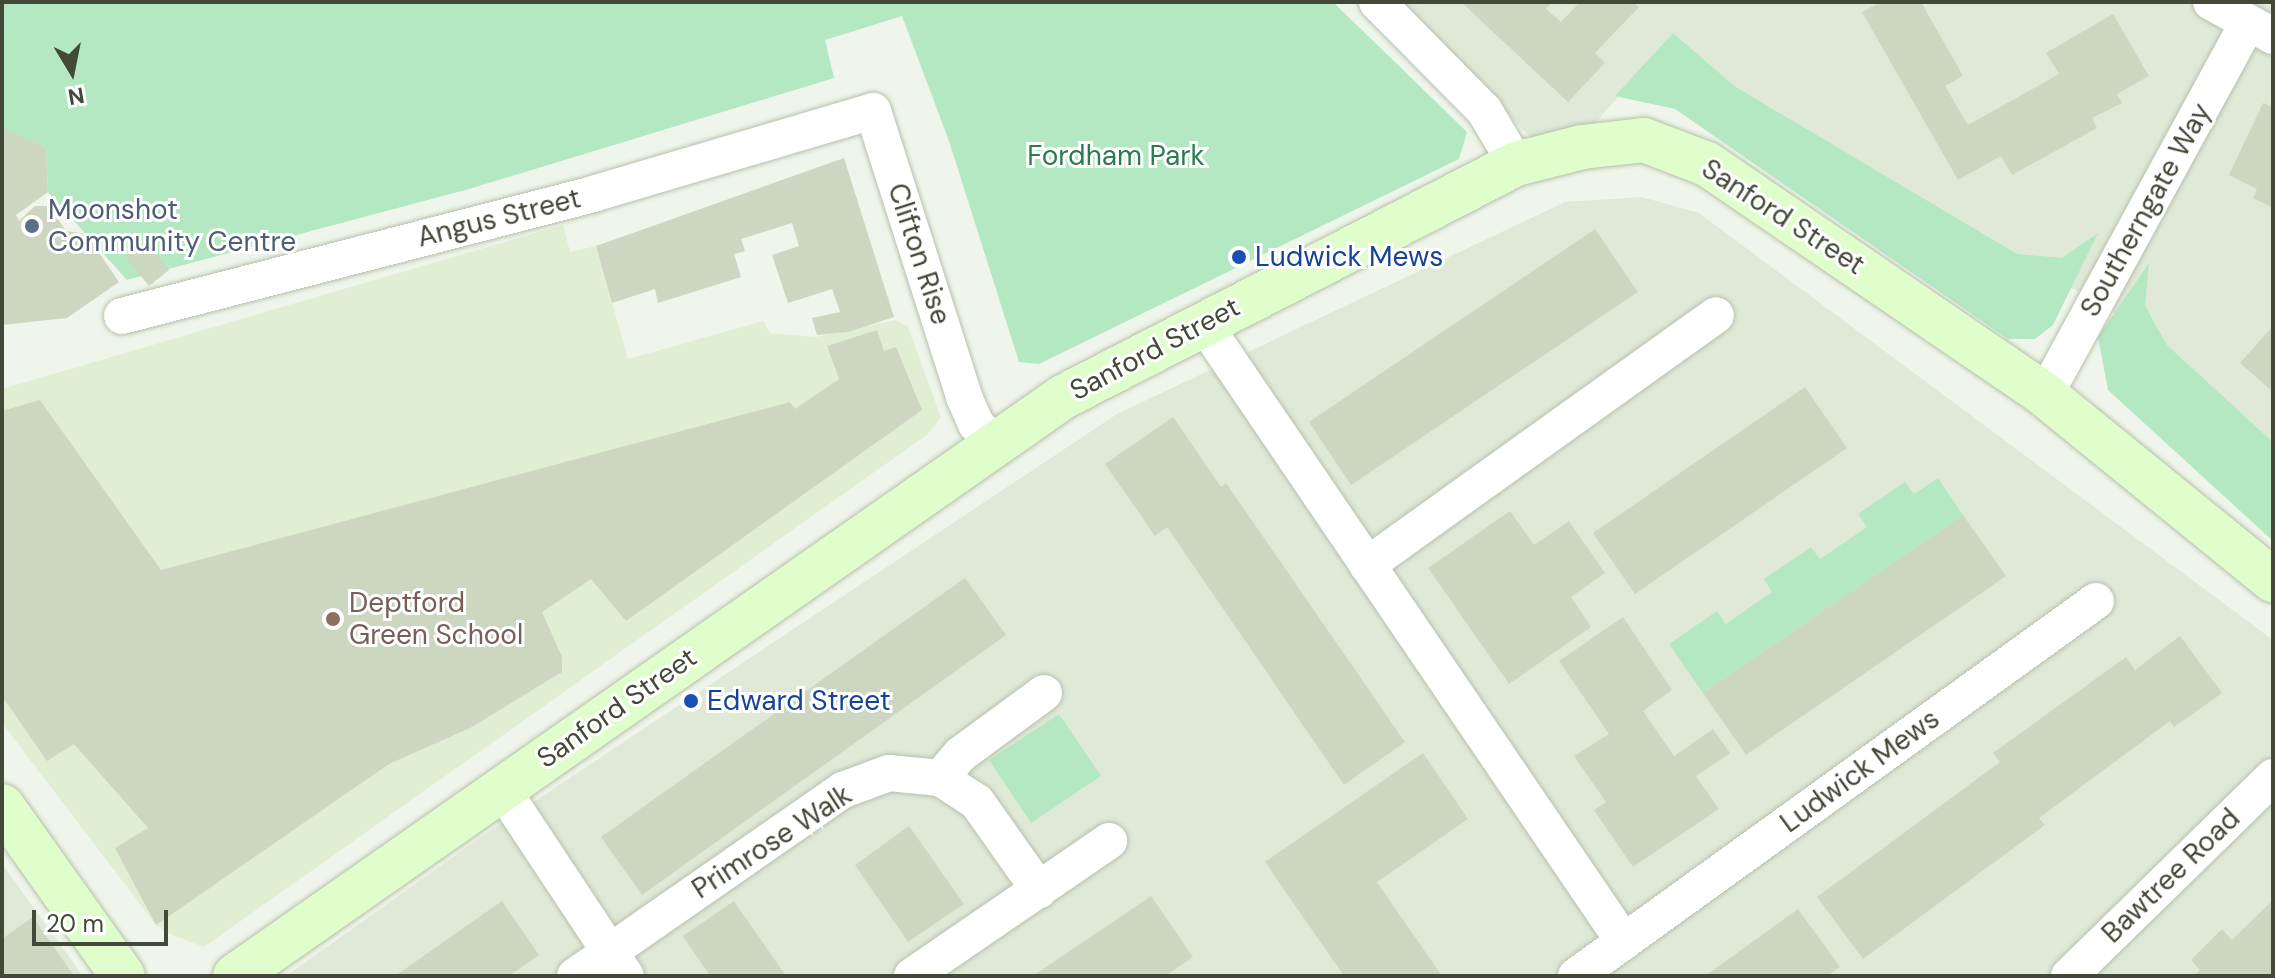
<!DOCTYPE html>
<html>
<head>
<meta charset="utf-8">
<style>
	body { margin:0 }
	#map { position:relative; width:2275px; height:978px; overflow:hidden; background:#eff5ea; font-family:"DM Sans",sans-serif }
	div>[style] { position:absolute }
	.residential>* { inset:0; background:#e0e9d8 }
	.education>* { inset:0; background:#e0eed4 }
	.green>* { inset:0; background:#b4e8c2 }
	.building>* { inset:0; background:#ccd6c0 }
	.roads { filter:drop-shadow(0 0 2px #b7c0ad) drop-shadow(0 0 2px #b7c0ad) }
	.minor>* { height:36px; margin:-18px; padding:0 18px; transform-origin:18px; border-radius:18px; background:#fff }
	.secondary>* { height:44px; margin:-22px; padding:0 22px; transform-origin:22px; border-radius:22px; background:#e0fecb }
	.dots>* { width:22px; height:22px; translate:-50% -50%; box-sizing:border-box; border:4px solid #fff; border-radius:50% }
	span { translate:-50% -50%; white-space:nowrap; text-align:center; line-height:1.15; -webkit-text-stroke:6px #fff; paint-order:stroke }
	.park-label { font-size:28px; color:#2b7b4f }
	.service-label { font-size:28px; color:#4e5e75 }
	.left { translate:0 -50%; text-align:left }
	.street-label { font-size:28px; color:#424938 }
	.transit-label { font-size:28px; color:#164399 }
	.education-label { font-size:28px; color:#785e54 }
	.frame { position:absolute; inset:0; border:4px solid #424938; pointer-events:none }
	.north { position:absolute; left:32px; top:32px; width:80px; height:80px; -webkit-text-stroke:6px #fff; paint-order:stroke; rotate:170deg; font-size:22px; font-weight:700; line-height:32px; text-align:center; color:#424938 }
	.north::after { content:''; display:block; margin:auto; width:28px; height:36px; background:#424938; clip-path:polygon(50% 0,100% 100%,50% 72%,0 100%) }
	.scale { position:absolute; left:32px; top:910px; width:136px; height:36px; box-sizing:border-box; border:4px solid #424938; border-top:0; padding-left:10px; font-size:24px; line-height:28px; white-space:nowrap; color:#424938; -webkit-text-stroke:6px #fff; paint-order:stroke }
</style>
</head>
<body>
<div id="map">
	<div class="residential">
		<i style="clip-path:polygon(1400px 2px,2273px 2px,2273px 442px,2167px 345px,1736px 87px,1673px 33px,1586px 134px,1537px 144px)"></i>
		<i style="clip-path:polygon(1642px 197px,1699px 213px,2273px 640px,2273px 976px,286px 976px,484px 835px,1117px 414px,1565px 202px)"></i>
		<i style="clip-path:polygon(2px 864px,83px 976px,2px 976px)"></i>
	</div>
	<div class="education">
		<i style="clip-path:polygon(563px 225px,570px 252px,596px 246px,628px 359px,763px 321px,770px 333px,816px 337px,895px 320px,908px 327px,941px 417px,928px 434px,204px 947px,170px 934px,156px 925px,2px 723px,2px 389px)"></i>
	</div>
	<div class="green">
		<i style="clip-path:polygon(2px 2px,1333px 2px,1467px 132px,1459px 159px,1039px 364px,1019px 362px,949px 141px,902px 16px,825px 40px,834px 78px,469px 189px,127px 280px,48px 192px,46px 147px,2px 129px)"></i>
		<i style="clip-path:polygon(1673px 33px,1736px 87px,2017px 254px,2062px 258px,2098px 233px,2053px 325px,2035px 339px,2008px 339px,1675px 109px,1615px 96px)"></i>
		<i style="clip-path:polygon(2149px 263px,2145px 306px,2167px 345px,2273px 442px,2273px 541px,2108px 390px,2098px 337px)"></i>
		<i style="clip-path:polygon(1938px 478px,1963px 515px,1703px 693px,1669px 644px,1717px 611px,1726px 624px,1772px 592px,1764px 579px,1811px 547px,1820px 559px,1867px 527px,1858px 514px,1905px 482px,1914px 494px)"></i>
		<i style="clip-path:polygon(1059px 714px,1101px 776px,1031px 823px,989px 760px)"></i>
	</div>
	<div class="building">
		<i style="clip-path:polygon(1461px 2px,1552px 2px,1546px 9px,1561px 22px,1580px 2px,1633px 2px,1639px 7px,1595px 53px,1605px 63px,1568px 102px)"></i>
		<i style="clip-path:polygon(1881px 2px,1921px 2px,1963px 76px,1945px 86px,1968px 125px,2059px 74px,2046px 53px,2113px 14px,2149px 76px,2117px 94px,2122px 103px,2092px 118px,2097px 128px,2012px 175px,2001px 156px,1958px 180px,1862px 12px)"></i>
		<i style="clip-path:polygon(2263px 103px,2273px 107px,2273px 208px,2253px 198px,2257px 189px,2229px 175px)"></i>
		<i style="clip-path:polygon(2px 128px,46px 147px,48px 192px,16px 215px,19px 221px,35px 206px,49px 206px,66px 231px,86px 234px,119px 282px,67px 318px,2px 325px)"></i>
		<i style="clip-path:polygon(844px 158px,894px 317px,848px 332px,817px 335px,812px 318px,840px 312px,832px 289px,788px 303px,772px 255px,799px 246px,792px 223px,741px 239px,745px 251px,734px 254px,741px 277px,658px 303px,655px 289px,612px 303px,596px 246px)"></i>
		<i style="clip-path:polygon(1595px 229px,1638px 292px,1351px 485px,1309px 422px)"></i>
		<i style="clip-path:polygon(145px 240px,169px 270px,149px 286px,125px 256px)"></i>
		<i style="clip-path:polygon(2273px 326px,2273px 392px,2240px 363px)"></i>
		<i style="clip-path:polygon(877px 330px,884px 351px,896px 347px,922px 410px,626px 621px,591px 579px,542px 612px,562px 657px,562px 672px,470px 728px,389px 764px,156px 925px,115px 848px,148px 828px,74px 744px,47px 761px,2px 696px,2px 411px,40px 400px,161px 570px,790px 402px,795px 409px,839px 379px,827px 346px)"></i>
		<i style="clip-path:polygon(1805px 387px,1847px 448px,1635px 594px,1593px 533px)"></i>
		<i style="clip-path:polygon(1173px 417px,1221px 487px,1226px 483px,1405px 742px,1344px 785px,1167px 527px,1155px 536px,1105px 464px)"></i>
		<i style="clip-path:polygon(1510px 511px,1534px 545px,1569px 521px,1605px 573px,1571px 597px,1591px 627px,1509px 684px,1428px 568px)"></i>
		<i style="clip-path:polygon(1963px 515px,2006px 576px,1746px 755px,1703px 693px)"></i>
		<i style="clip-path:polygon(965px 578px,1006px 635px,642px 895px,601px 837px)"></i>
		<i style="clip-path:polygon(1623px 617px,1672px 690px,1643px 711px,1674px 756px,1713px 729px,1730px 753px,1696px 776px,1719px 809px,1633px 867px,1594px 810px,1606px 802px,1574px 756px,1609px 734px,1559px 661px)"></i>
		<i style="clip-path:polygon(2180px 636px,2222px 693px,2174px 727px,2170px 721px,2039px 818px,2045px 825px,1863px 959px,1817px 897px,2000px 762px,1993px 753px,2126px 657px,2135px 670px)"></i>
		<i style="clip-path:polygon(1423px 753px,1468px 819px,1377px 882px,1442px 976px,1344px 976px,1265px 862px)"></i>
		<i style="clip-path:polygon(909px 826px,964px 904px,908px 942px,855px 865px)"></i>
		<i style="clip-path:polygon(1151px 896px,1193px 957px,1165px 976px,1033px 976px)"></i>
		<i style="clip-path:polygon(2273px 900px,2273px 971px,2268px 976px,2194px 976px,2200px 970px,2191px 960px,2222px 929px,2232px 940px)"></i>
		<i style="clip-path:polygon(502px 901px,539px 955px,509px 976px,395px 976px)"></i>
		<i style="clip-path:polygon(734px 901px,786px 976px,710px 976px,683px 936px)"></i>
		<i style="clip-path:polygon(1798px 909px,1840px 967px,1827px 976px,1705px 976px)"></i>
		<i style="clip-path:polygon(33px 917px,74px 976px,2px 976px,2px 939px)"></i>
	</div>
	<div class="roads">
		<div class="minor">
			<i style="left:1377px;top:2px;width:152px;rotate:45.3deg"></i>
			<i style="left:1484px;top:110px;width:63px;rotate:59.3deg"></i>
			<i style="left:2211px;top:2px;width:71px;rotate:28.7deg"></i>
			<i style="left:122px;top:316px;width:487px;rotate:-14.5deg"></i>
			<i style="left:593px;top:194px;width:292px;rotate:-16.5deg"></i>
			<i style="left:873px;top:111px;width:300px;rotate:72.3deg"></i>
			<i style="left:964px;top:397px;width:30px;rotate:66deg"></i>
			<i style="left:976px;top:424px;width:26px;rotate:47deg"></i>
			<i style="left:1204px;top:324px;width:747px;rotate:55.8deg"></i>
			<i style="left:2045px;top:395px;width:422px;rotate:-61.4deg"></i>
			<i style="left:1367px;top:565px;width:429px;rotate:-35.6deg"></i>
			<i style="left:940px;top:778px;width:32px;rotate:-49deg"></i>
			<i style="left:961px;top:754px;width:103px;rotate:-36.3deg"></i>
			<i style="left:502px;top:789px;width:224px;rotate:56.5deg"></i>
			<i style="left:575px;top:976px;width:326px;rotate:-34.8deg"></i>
			<i style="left:843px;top:790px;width:49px;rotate:-20.3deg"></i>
			<i style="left:889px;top:773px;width:51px;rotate:5.6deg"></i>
			<i style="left:940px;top:778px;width:44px;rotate:33deg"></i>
			<i style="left:977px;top:802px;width:108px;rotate:54.8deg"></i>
			<i style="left:912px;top:976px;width:239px;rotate:-34.4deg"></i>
			<i style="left:1576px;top:976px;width:641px;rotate:-35.8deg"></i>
			<i style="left:2069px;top:976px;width:285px;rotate:-44.3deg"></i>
		</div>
		<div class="secondary">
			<i style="left:2px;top:806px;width:209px;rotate:54.6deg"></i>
			<i style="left:235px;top:976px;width:1010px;rotate:-34.96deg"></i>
			<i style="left:1063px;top:397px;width:509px;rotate:-27.22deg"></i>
			<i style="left:1516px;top:164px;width:68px;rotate:-14.4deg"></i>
			<i style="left:1582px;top:147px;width:62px;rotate:-6.4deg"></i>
			<i style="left:1644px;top:140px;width:67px;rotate:20.9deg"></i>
			<i style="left:1707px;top:164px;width:409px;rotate:34.3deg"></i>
			<i style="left:2045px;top:395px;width:294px;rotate:39.1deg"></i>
		</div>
	</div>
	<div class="dots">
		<i style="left:32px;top:226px;background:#5c6f8a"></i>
		<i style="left:1239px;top:257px;background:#1a4fb4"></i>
		<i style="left:333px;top:619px;background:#8d6e63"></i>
		<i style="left:691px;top:701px;background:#1a4fb4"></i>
	</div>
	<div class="park-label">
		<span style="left:1116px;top:156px">Fordham Park</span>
	</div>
	<div class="service-label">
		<span class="left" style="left:48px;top:226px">Moonshot<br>Community Centre</span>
	</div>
	<div class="street-label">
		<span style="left:2146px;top:210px;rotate:-61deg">Southerngate Way</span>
		<span style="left:1783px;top:217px;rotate:33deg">Sanford Street</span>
		<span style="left:499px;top:218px;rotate:-14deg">Angus Street</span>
		<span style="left:919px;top:254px;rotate:72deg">Clifton Rise</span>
		<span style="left:1155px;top:349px;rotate:-28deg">Sanford Street</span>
		<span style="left:617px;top:708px;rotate:-35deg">Sanford Street</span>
		<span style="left:1860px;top:771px;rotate:-36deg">Ludwick Mews</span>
		<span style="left:772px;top:842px;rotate:-33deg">Primrose Walk</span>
		<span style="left:2171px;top:876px;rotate:-44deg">Bawtree Road</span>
	</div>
	<div class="transit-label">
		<span class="left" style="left:1255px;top:257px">Ludwick Mews</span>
		<span class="left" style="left:707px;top:701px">Edward Street</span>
	</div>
	<div class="education-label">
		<span class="left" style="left:349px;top:619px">Deptford<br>Green School</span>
	</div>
	<div class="frame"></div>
	<div class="north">N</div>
	<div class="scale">20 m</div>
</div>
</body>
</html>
